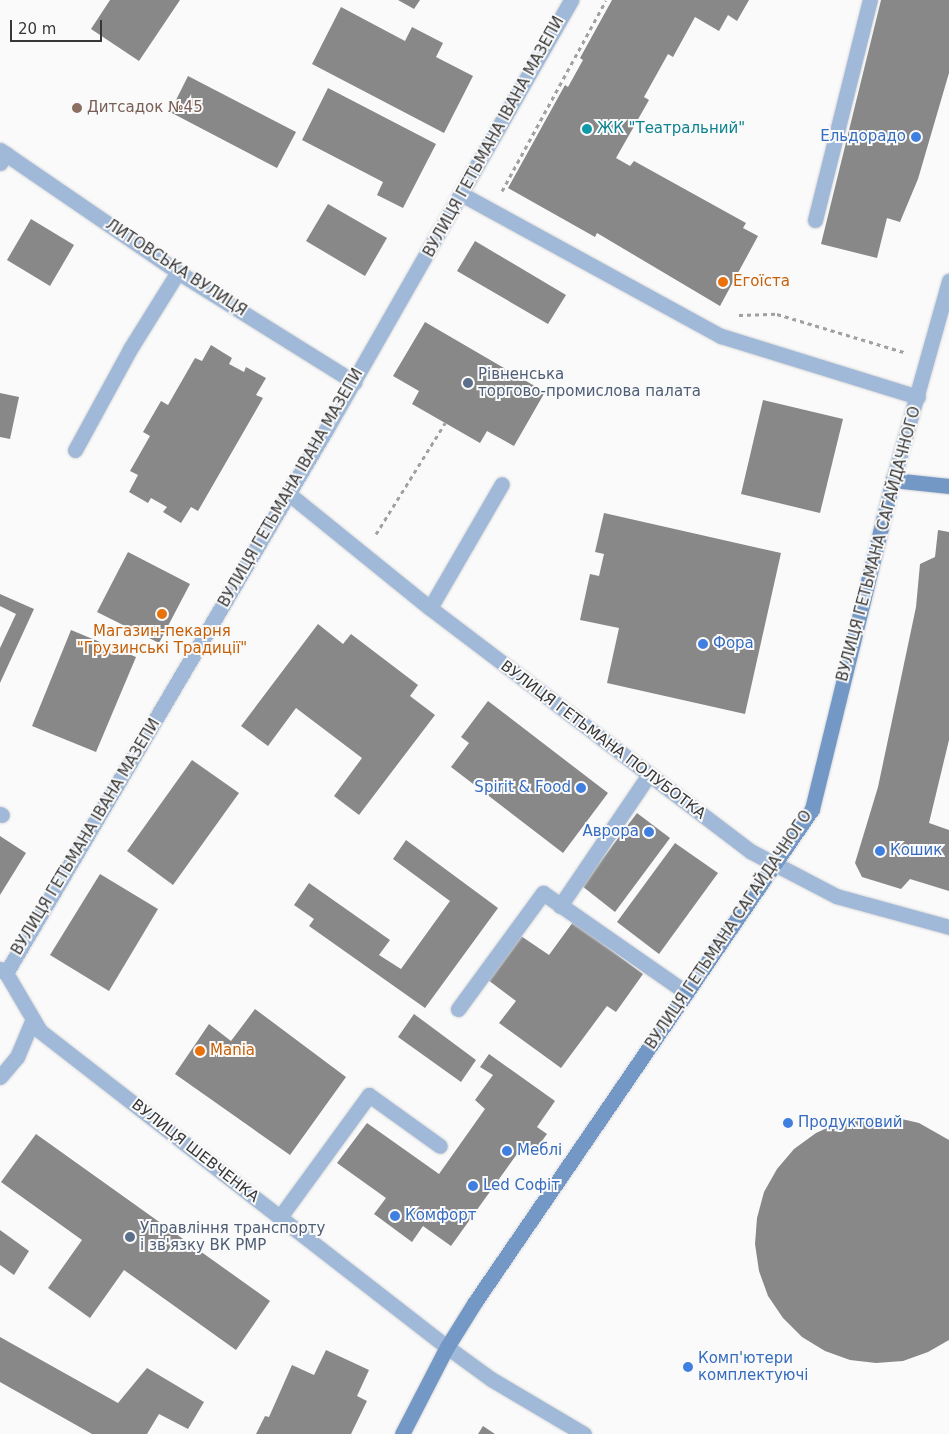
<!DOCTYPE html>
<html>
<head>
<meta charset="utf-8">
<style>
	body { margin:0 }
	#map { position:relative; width:949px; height:1434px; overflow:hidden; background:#fafafb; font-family:"DejaVu Sans",sans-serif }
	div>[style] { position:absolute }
	.building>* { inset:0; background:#888889 }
	.path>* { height:3px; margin-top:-1.5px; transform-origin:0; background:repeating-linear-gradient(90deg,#a1a1a2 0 4px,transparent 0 8px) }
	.roads { filter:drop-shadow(0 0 1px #d7d7d8) drop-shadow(0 0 1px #d7d7d8) }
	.lane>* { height:15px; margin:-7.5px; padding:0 7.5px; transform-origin:7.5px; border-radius:7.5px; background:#a0b9d8 }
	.street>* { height:15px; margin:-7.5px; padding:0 7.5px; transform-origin:7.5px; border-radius:7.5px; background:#a0b9d8 }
	.secondary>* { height:15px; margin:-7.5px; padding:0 7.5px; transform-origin:7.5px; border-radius:7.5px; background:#7498c6 }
	.dots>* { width:14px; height:14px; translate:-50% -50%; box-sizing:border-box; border:2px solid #fafafb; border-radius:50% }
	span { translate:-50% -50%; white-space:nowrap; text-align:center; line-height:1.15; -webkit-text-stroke:4px #fafafb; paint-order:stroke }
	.education-label { font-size:15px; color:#785e54 }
	.left { translate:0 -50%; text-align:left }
	.culture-label { font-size:15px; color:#0d838f }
	.street-label { font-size:15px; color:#373738 }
	.shop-label { font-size:15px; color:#366cbe }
	.right { translate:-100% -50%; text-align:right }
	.food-label { font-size:15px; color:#c56008 }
	.service-label { font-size:15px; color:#4e5e75 }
	.scale { position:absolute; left:10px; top:20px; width:92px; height:22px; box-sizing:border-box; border:2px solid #373738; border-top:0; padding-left:6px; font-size:15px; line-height:18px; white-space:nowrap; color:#373738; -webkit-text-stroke:4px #fafafb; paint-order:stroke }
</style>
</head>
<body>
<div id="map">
	<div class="building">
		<i style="clip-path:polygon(110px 0,180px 0,139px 61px,91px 29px)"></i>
		<i style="clip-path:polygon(398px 0,420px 0,414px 9px)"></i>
		<i style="clip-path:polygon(612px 0,749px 0,737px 21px,728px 15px,719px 31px,695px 17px,673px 57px,668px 54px,644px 97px,649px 100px,616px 158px,630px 166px,634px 161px,746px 223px,743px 228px,758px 236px,720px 306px,597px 233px,595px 237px,508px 188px,565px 85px,568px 87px,583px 60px,580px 58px)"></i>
		<i style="clip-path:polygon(881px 0,949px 0,949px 73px,918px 179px,900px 222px,887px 218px,877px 258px,821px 244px)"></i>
		<i style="clip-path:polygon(341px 7px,405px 41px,412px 27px,443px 43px,436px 57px,473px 76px,444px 133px,312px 64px)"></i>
		<i style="clip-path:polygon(188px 76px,296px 132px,277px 168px,170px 112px)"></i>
		<i style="clip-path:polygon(328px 88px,436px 144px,403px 208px,377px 195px,383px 182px,302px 140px)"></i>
		<i style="clip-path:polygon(328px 204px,387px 238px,365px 276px,306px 241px)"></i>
		<i style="clip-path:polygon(31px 219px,74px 245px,50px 286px,7px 260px)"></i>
		<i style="clip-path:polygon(475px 241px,566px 295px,548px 324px,457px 271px)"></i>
		<i style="clip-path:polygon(425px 322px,545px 392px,514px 446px,487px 431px,480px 443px,412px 404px,419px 391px,393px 376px)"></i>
		<i style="clip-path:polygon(211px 345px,232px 358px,229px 364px,244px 372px,246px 367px,266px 378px,256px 395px,263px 398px,198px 511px,191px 507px,181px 523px,163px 512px,167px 507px,151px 498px,148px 503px,129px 492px,138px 475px,130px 471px,150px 436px,143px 432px,161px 401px,168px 405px,195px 358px,202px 361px)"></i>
		<i style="clip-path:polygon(0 393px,19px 397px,10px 439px,0 437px)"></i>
		<i style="clip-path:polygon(763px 400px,843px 419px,820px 513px,741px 494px)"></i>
		<i style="clip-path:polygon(604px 513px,781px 553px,745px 714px,607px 683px,619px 628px,580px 620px,590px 574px,599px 576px,604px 554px,595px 552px)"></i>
		<i style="clip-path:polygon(938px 530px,949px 532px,949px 740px,929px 823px,949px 830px,949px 891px,910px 879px,901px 889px,862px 877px,855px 863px,878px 787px,916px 607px,920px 564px,935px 557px)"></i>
		<i style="clip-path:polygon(128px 552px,190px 584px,159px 643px,97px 612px)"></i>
		<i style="clip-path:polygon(0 594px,34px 609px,0 683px,0 648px,16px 614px,0 606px)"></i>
		<i style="clip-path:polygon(318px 624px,343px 644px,351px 634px,418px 685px,410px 696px,435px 715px,359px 815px,334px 796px,362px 758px,296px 708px,268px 746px,241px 726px)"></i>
		<i style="clip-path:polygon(71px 630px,136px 657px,96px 752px,32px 726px)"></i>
		<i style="clip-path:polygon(488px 701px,608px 793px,563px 853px,451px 767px,469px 743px,461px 737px)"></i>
		<i style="clip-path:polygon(192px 760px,239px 793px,173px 885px,127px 851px)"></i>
		<i style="clip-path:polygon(637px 813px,670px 838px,615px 912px,582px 886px)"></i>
		<i style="clip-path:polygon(0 836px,26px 853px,0 895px)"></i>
		<i style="clip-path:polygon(406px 840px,498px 908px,425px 1008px,309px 926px,314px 919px,294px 905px,309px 883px,390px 940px,379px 955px,401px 969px,450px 901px,393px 859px)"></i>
		<i style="clip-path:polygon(675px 843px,718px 873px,659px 954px,617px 922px)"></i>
		<i style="clip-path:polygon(100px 874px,158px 909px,109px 991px,50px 955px)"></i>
		<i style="clip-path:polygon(573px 922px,643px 974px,616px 1012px,607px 1006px,561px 1068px,499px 1023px,516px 1001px,488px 980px,521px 936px,549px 955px)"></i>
		<i style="clip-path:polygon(255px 1009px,346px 1077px,290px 1155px,175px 1074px,209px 1024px,231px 1041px)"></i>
		<i style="clip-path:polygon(414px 1014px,476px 1060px,461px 1082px,398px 1037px)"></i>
		<i style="clip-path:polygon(489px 1054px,555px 1101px,537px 1127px,547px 1134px,533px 1153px,522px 1147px,451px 1246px,423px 1226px,412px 1242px,374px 1214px,386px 1198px,337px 1163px,367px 1123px,439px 1174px,485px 1109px,475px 1100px,493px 1075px,480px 1067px)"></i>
		<i style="clip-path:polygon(866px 1117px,893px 1117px,919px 1123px,949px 1140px,949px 1340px,928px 1352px,903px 1361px,876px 1363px,850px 1360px,825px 1351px,802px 1337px,783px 1318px,768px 1296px,759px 1271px,755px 1244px,757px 1218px,764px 1192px,777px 1169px,794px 1149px,816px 1133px,840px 1122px)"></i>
		<i style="clip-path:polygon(36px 1134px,270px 1301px,236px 1350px,124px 1270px,90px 1318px,48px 1288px,82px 1240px,1px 1182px)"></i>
		<i style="clip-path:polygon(0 1230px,29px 1251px,14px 1275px,0 1265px)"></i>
		<i style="clip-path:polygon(0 1337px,118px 1403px,147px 1368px,204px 1402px,188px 1429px,159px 1414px,147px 1434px,92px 1434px,0 1382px)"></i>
		<i style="clip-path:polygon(326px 1350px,369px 1370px,357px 1396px,367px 1401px,351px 1434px,256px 1434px,265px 1416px,269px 1417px,292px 1365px,314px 1375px)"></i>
		<i style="clip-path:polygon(483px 1426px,495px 1434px,478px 1434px)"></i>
	</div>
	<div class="path">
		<i style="left:502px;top:191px;width:217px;rotate:-61.4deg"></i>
		<i style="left:739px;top:315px;width:38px;rotate:-2deg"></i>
		<i style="left:777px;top:314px;width:133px;rotate:16.7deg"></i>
		<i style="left:376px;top:534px;width:131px;rotate:-58.1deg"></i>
	</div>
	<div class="roads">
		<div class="lane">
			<i style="left:0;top:163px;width:11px;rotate:-56deg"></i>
			<i style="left:463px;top:195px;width:294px;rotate:28.7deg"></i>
			<i style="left:721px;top:336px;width:206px;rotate:17.2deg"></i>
			<i style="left:815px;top:220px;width:227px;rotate:-76deg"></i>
			<i style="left:75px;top:450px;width:115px;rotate:-61.4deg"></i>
			<i style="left:130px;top:349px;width:91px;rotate:-58.1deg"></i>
			<i style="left:430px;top:608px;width:143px;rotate:-59.9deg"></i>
			<i style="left:0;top:814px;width:2px;rotate:27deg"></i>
			<i style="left:560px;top:906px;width:157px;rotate:-55.9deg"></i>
			<i style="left:458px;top:1009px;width:144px;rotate:-53.8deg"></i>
			<i style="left:543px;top:893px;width:175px;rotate:34.8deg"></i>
			<i style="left:0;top:1077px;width:26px;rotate:-50deg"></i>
			<i style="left:17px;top:1057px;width:41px;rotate:-67.2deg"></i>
			<i style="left:280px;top:1217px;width:151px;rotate:-53.9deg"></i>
			<i style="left:369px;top:1095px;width:87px;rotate:35.7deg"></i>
		</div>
		<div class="street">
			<i style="left:0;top:150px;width:216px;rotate:34.4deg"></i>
			<i style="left:178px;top:272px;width:208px;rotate:32deg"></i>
			<i style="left:893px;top:480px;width:207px;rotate:-74.3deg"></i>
			<i style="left:289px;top:494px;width:181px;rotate:39deg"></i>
			<i style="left:430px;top:608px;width:402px;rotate:37.2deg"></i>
			<i style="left:750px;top:851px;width:97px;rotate:27.6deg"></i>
			<i style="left:836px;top:896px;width:117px;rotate:15.3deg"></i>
			<i style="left:0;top:969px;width:7px;rotate:34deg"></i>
			<i style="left:6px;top:973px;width:67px;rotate:59.6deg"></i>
			<i style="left:40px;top:1031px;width:515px;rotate:37.83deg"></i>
			<i style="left:447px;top:1347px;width:54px;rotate:36deg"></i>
			<i style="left:491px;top:1379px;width:108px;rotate:30.6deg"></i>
			<i style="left:6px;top:973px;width:633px;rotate:-59.5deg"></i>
			<i style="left:327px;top:428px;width:493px;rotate:-60.3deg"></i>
		</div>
		<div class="secondary">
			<i style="left:402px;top:1434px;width:98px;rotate:-62.7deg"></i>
			<i style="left:447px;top:1347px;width:53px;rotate:-58.1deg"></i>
			<i style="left:475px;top:1302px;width:597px;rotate:-55.64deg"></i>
			<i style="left:812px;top:809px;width:339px;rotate:-76.2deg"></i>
			<i style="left:893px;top:480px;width:56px;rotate:6.1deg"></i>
		</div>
	</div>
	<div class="dots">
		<i style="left:77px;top:108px;background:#8d6e63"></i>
		<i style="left:587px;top:129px;background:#0f9aa8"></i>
		<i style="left:916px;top:137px;background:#3f7fe0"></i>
		<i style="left:723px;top:282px;background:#e8710a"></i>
		<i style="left:468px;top:383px;background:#5c6f8a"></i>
		<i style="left:162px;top:614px;background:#e8710a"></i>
		<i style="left:703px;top:644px;background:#3f7fe0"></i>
		<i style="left:581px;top:788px;background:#3f7fe0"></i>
		<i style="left:649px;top:832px;background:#3f7fe0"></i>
		<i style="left:880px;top:851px;background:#3f7fe0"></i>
		<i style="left:200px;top:1051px;background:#e8710a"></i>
		<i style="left:788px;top:1123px;background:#3f7fe0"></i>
		<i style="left:507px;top:1151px;background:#3f7fe0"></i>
		<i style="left:473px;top:1186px;background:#3f7fe0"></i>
		<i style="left:395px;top:1216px;background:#3f7fe0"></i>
		<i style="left:130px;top:1237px;background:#5c6f8a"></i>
		<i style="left:688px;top:1367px;background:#3f7fe0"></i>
	</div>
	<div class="education-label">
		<span class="left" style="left:87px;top:108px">Дитсадок №45</span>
	</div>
	<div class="culture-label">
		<span class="left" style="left:597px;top:129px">ЖК "Театральний"</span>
	</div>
	<div class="street-label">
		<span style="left:494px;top:137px;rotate:-61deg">ВУЛИЦЯ ГЕТЬМАНА ІВАНА МАЗЕПИ</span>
		<span style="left:176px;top:268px;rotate:33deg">ЛИТОВСЬКА ВУЛИЦЯ</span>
		<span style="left:291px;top:488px;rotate:-60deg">ВУЛИЦЯ ГЕТЬМАНА ІВАНА МАЗЕПИ</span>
		<span style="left:879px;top:544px;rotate:-75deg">ВУЛИЦЯ ГЕТЬМАНА САГАЙДАЧНОГО</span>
		<span style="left:603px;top:740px;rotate:37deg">ВУЛИЦЯ ГЕТЬМАНА ПОЛУБОТКА</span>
		<span style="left:86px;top:837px;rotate:-59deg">ВУЛИЦЯ ГЕТЬМАНА ІВАНА МАЗЕПИ</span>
		<span style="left:729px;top:930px;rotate:-56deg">ВУЛИЦЯ ГЕТЬМАНА САГАЙДАЧНОГО</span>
		<span style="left:195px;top:1151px;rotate:38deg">ВУЛИЦЯ ШЕВЧЕНКА</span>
	</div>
	<div class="shop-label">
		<span class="right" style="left:906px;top:137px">Ельдорадо</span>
		<span class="left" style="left:713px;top:644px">Фора</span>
		<span class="right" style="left:571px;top:788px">Spirit &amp; Food</span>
		<span class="right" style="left:639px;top:832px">Аврора</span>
		<span class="left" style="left:890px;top:851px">Кошик</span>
		<span class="left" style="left:798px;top:1123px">Продуктовий</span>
		<span class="left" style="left:517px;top:1151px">Меблі</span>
		<span class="left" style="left:483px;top:1186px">Led Софіт</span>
		<span class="left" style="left:405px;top:1216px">Комфорт</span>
		<span class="left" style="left:698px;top:1367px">Комп'ютери<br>комплектуючі</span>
	</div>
	<div class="food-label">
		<span class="left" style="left:733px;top:282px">Егоїста</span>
		<span style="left:162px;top:640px">Магазин-пекарня<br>"Грузинські Традиції"</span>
		<span class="left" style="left:210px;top:1051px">Mania</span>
	</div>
	<div class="service-label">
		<span class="left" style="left:478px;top:383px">Рівненська<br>торгово-промислова палата</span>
		<span class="left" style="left:140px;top:1237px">Управління транспорту<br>і зв'язку ВК РМР</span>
	</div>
	<div class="scale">20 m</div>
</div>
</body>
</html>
